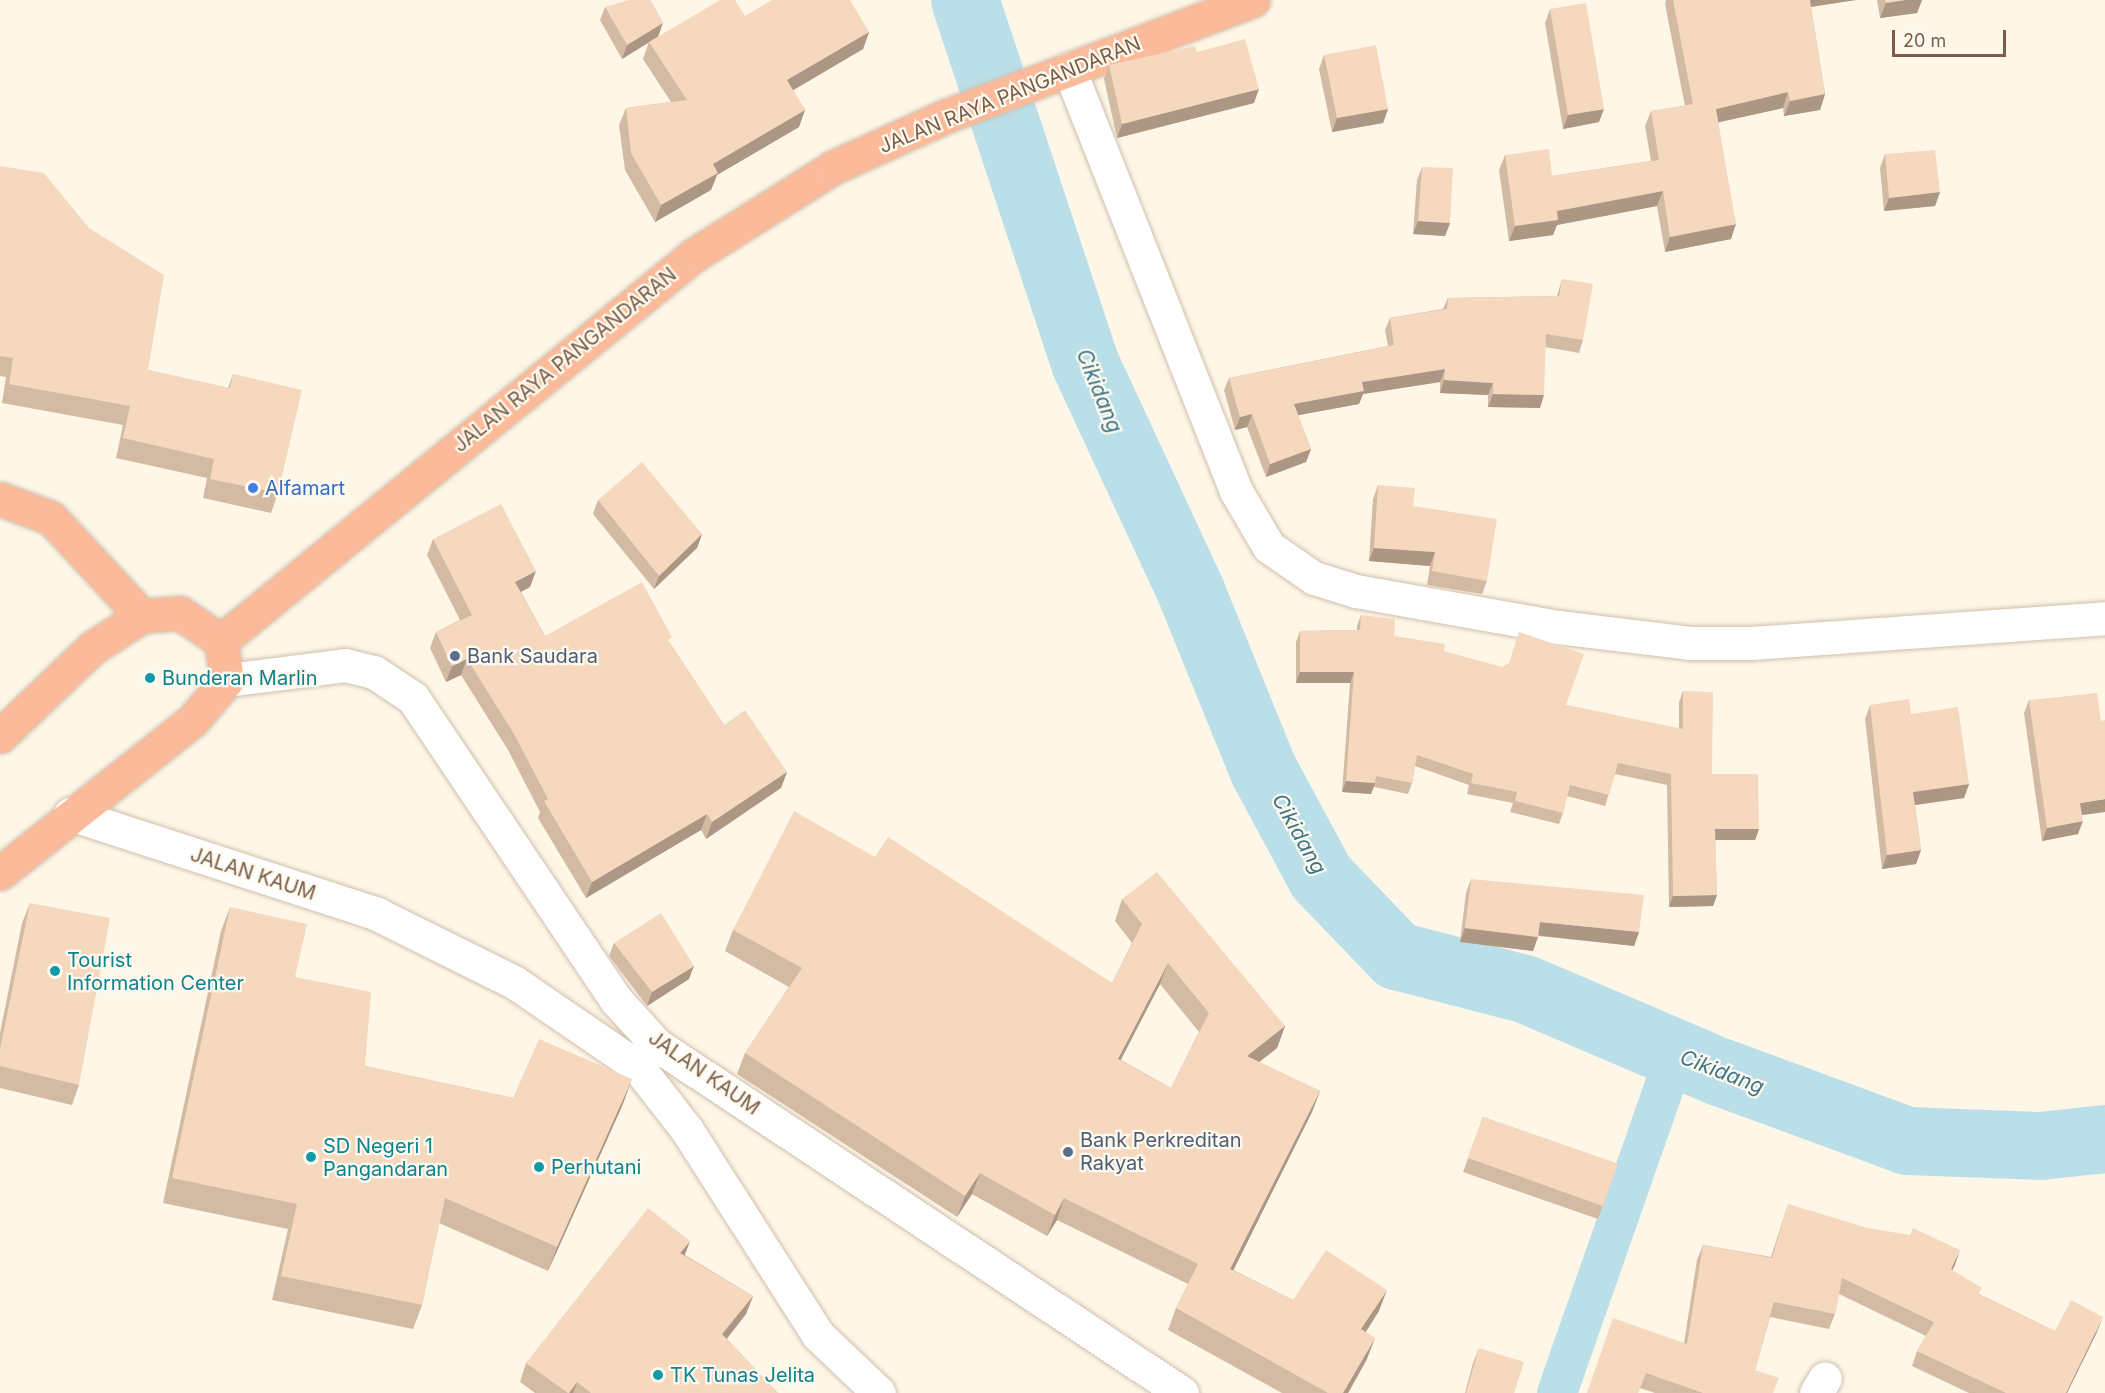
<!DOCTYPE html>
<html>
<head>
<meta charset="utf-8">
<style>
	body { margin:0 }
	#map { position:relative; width:2105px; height:1393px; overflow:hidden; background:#fef7e8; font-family:Inter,sans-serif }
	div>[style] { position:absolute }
	.canal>* { height:40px; margin:-20px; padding:0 20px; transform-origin:20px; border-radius:20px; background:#badfe9 }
	.river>* { height:68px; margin:-34px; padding:0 34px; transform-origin:34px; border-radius:34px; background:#badfe9 }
	.roads { filter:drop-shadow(0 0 2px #d1bfac) drop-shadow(0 0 2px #d1bfac) }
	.street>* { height:33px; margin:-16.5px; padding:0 16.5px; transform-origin:16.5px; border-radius:16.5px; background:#fff }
	.secondary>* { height:33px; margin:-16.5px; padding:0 16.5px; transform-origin:16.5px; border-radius:16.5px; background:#fff }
	.highway>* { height:33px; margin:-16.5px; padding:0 16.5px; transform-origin:16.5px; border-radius:16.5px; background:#fbbb9b }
	.wall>* { inset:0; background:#d3baa3 }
	.shaded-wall>* { inset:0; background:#ac9784 }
	.building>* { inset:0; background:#f5d8bd }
	.dots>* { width:16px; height:16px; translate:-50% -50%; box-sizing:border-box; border:3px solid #fffaef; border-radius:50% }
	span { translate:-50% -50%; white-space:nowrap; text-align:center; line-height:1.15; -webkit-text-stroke:4.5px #fffaef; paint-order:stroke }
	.street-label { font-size:20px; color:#7a5e49 }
	.shop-label { font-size:20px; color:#366cbe }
	.left { translate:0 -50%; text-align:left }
	.service-label { font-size:20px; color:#4e5e75 }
	.culture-label { font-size:20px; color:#0d838f }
	.water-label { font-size:21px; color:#3f7687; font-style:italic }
	.scale { position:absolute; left:1892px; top:30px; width:114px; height:27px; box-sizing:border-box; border:3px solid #7a5e49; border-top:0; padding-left:8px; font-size:18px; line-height:21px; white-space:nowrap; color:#7a5e49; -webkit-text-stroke:4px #fffaef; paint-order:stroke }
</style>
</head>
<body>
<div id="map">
	<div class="canal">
		<i style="left:1557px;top:1393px;width:359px;rotate:-70.7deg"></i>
	</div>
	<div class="river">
		<i style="left:965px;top:0;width:382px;rotate:71.7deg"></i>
		<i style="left:1085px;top:363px;width:255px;rotate:65.1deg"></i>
		<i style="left:1192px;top:594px;width:191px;rotate:67.9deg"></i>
		<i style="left:1264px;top:771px;width:120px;rotate:61.7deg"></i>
		<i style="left:1321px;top:877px;width:110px;rotate:46.1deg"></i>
		<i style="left:1397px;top:956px;width:132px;rotate:14.5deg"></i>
		<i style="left:1525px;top:989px;width:212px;rotate:23.1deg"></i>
		<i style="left:1720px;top:1072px;width:200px;rotate:20.2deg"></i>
		<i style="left:1908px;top:1141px;width:133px;rotate:2.2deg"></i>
		<i style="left:2041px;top:1146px;width:64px;rotate:-6.2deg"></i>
	</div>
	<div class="roads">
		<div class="street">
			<i style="left:1069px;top:69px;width:454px;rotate:68.4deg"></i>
			<i style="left:1236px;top:491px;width:65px;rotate:59.5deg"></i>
			<i style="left:1269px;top:547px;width:55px;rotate:34.6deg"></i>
			<i style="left:1314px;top:578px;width:44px;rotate:17.2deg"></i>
			<i style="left:1356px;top:591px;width:205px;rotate:10.1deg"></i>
			<i style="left:1558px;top:627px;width:133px;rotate:6.9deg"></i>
			<i style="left:1690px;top:643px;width:61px"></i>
			<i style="left:1751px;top:643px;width:355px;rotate:-4deg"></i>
			<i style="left:1816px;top:1393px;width:17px;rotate:-59deg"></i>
		</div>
		<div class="secondary">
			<i style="left:227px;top:680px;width:119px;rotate:-7.2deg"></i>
			<i style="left:345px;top:665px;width:30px;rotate:14deg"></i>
			<i style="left:374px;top:672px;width:47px;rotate:33.7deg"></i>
			<i style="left:413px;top:698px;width:364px;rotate:56.1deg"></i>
			<i style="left:616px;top:1000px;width:61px;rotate:47.7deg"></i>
			<i style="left:657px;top:1045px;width:630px;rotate:33.54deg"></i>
			<i style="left:70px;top:814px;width:323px;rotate:18deg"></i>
			<i style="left:377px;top:914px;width:153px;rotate:26.4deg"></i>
			<i style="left:514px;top:982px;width:150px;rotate:34.4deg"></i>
			<i style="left:638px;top:1067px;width:80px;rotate:52.1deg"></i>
			<i style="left:687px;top:1130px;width:243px;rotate:57.4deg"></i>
			<i style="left:818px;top:1335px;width:84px;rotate:43.6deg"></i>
		</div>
		<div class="highway">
			<i style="left:0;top:499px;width:54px;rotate:20.4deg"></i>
			<i style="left:51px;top:518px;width:134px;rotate:47.1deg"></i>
			<i style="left:221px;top:641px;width:611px;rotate:-39.22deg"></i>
			<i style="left:694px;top:255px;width:163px;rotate:-32.2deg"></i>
			<i style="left:832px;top:168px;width:125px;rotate:-24.5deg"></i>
			<i style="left:946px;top:116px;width:328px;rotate:-20.7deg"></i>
			<i style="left:0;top:736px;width:127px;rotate:-43.7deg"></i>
			<i style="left:92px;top:648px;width:59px;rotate:-32.6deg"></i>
			<i style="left:142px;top:616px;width:38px;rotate:-5deg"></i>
			<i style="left:180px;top:613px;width:50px;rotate:34.3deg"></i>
			<i style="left:0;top:873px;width:246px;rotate:-38.4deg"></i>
			<i style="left:193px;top:720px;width:52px;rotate:-49.6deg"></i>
			<i style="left:227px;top:680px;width:39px;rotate:-99deg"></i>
		</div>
	</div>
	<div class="wall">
		<i style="clip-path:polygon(1666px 0,1856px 0,1811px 7px,1825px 94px,1820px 110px,1784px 116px,1783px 108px,1718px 122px,1731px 239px,1665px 252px,1657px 206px,1557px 225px,1553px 235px,1509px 241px,1499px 170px,1505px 155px,1552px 176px,1651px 161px,1645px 126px,1651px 111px,1685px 106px,1665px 4px)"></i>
		<i style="clip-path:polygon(1877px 0,1922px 0,1917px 13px,1880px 18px)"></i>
		<i style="clip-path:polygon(605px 7px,663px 23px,622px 59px,600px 20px)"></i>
		<i style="clip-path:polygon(1550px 9px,1599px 122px,1563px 129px,1545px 23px)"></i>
		<i style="clip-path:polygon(745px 16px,869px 32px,863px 49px,793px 90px,805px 110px,799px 127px,717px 175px,711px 190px,655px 222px,625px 170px,619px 125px,626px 108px,671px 102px,643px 59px,649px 42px)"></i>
		<i style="clip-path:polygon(1197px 52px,1254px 103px,1117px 138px,1104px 79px,1109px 65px)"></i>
		<i style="clip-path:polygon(1324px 55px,1388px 109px,1383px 123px,1332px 132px,1319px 69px)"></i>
		<i style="clip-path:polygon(1885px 154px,1940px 192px,1935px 206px,1884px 211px,1880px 168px)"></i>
		<i style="clip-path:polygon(0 166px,148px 370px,228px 388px,233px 374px,278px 493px,271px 513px,203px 498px,207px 478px,116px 458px,123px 425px,2px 403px,6px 377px,0 376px)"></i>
		<i style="clip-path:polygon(1422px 167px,1450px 223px,1445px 236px,1413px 234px,1417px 180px)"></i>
		<i style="clip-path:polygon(1562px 279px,1583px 340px,1579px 353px,1545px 347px,1540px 408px,1488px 407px,1488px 395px,1440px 393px,1440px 382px,1363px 394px,1359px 404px,1298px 415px,1311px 449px,1306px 462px,1266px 477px,1247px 427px,1235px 430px,1224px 390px,1229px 378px,1388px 346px,1385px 330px,1390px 318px,1443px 309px,1448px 298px,1557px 296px)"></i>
		<i style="clip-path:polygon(1378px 485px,1413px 506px,1487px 581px,1482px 594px,1427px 585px,1430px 566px,1369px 561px,1373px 499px)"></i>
		<i style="clip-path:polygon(598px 500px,702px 534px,697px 548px,654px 589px,593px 514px)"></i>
		<i style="clip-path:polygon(433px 539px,530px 587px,521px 592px,545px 636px,670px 643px,724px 725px,787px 772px,781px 788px,706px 839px,701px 830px,586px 898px,538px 818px,540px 812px,508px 750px,461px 675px,446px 682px,430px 648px,436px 632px,460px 620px,427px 555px)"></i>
		<i style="clip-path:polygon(1361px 615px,1394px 636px,1444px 651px,1566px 705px,1679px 729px,1679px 702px,1683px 691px,1712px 774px,1759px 829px,1755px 840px,1715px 840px,1717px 895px,1713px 906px,1669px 907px,1667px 785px,1615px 774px,1605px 806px,1567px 796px,1563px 813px,1559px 824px,1510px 812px,1513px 803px,1467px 794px,1469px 785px,1415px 766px,1412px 783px,1408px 794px,1374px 787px,1371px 794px,1342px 792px,1350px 683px,1296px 683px,1296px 642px,1300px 631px,1357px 630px,1357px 626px)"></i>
		<i style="clip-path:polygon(2029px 700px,2082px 815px,2078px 834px,2042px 841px,2024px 713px)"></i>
		<i style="clip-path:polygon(1870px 705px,1911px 714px,1969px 784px,1964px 798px,1915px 805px,1921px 850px,1916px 864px,1882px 869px,1865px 719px)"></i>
		<i style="clip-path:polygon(evenodd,875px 857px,1112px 983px,1132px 943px,1115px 921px,1122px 899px,1285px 1026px,1277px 1048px,1259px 1062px,1320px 1091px,1312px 1112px,1233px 1270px,1293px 1300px,1379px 1311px,1366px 1332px,1367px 1359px,1348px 1393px,1282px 1393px,1168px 1330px,1176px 1308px,1188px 1284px,1057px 1220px,1047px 1236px,972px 1194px,957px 1217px,737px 1074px,745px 1053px,789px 987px,725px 951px,733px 930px,875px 857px,1160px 984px,1199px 1032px,1171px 1088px,1121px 1060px,1160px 984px)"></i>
		<i style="clip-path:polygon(1471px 879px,1639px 932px,1634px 946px,1538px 936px,1533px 951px,1460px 942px,1466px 893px)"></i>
		<i style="clip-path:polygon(30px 903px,79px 1085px,72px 1105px,0 1088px,0 1033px,22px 923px)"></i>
		<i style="clip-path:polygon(230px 907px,295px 977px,365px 1066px,513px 1098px,623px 1104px,548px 1271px,439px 1223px,422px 1305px,413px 1329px,272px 1300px,288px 1229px,163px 1203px,221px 931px)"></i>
		<i style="clip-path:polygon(614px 943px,689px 979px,647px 1006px,609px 956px)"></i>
		<i style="clip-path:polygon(1483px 1117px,1618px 1164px,1598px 1219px,1463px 1172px)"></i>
		<i style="clip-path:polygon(1788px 1204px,1955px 1265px,1952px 1270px,1979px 1294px,2055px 1331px,2097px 1332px,2067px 1393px,1969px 1393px,1912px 1366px,1917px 1351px,1926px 1336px,1839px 1294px,1835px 1314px,1829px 1329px,1770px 1317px,1755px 1370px,1773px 1393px,1655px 1393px,1640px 1388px,1587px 1393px,1684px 1343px,1697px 1260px,1703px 1245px,1771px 1257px)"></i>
		<i style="clip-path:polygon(685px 1255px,753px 1296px,746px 1314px,727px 1339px,778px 1393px,535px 1393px,520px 1382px,526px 1363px)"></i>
		<i style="clip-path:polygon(1479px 1348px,1514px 1393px,1465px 1393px,1473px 1363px)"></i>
	</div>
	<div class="shaded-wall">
		<i style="clip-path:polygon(1806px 0,1856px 0,1803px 8px)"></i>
		<i style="clip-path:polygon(1905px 0,1922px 0,1917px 13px,1880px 18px,1886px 3px)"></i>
		<i style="clip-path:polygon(663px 23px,658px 37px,622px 59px,627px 45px)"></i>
		<i style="clip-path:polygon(869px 32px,863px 49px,780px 98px,787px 80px)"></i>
		<i style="clip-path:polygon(1259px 89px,1254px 103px,1117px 138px,1122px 124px)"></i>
		<i style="clip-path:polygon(1788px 92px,1783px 108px,1711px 124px,1716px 109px)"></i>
		<i style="clip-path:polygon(1825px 94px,1820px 110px,1784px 116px,1790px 101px)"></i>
		<i style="clip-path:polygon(1388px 109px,1383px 123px,1332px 132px,1337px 118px)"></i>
		<i style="clip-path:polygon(1604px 109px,1599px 122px,1563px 129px,1568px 115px)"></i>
		<i style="clip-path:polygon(805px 110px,799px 127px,717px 175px,711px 190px,655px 222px,661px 205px,713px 164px)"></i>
		<i style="clip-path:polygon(1663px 191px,1657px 206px,1557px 225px,1553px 235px,1509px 241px,1515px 226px,1557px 211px)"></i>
		<i style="clip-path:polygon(1940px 192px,1935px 206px,1884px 211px,1889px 198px)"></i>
		<i style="clip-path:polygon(1418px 221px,1450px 223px,1445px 236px,1413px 234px)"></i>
		<i style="clip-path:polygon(1736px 224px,1731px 239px,1665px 252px,1670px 237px)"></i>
		<i style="clip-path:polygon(1445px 369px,1440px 382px,1363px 394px,1359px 404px,1289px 417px,1294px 404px,1362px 382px)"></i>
		<i style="clip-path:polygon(1444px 380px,1493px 383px,1488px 395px,1440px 393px)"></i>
		<i style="clip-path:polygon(1493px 394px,1544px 395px,1540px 408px,1488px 407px)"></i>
		<i style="clip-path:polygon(1252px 414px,1247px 427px,1235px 430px,1240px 417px)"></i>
		<i style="clip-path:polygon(1311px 449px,1306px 462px,1266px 477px,1270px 464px)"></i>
		<i style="clip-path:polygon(702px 534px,697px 548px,654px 589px,659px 576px)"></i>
		<i style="clip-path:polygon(1374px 548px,1435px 552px,1430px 566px,1369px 561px)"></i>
		<i style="clip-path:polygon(536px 571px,530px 587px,509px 598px,515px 582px)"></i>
		<i style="clip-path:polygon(467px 659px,461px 675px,446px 682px,452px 666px)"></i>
		<i style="clip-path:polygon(1300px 672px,1354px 672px,1350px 683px,1296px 683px)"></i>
		<i style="clip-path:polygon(787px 772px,781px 788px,706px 839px,712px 822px)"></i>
		<i style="clip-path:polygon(1346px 781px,1375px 783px,1371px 794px,1342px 792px)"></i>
		<i style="clip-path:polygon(1969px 784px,1964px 798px,1908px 806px,1913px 792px)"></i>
		<i style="clip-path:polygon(2105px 799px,2105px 812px,2075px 816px,2080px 803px)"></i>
		<i style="clip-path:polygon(707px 814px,701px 830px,586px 898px,592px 882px)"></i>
		<i style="clip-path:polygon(2083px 821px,2078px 834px,2042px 841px,2047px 828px)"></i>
		<i style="clip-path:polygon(1715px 829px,1759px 829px,1755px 840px,1711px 840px)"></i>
		<i style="clip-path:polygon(1921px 850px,1916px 864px,1882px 869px,1887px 855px)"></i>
		<i style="clip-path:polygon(1717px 895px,1713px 906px,1669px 907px,1673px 896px)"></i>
		<i style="clip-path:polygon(1540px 922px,1639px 932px,1634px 946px,1535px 935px)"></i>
		<i style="clip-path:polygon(1465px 928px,1538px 937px,1533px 951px,1460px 942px)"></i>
		<i style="clip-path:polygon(1168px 963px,1160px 984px,1110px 1080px,1118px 1059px)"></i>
		<i style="clip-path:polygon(694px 966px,689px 979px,647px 1006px,652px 992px)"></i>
		<i style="clip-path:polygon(1285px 1026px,1277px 1048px,1239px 1078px,1247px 1056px)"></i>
		<i style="clip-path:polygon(632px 1079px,623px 1104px,548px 1271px,557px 1247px)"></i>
		<i style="clip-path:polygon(1320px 1091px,1312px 1112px,1223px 1291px,1230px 1269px)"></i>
		<i style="clip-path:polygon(980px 1173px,972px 1194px,957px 1217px,965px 1196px)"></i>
		<i style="clip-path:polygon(1064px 1198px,1057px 1220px,1047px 1236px,1055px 1215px)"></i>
		<i style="clip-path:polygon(690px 1241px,683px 1260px,680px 1253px)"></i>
		<i style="clip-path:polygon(1960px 1250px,1955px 1265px,1945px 1284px,1951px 1269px)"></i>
		<i style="clip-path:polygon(1387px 1290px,1379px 1311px,1353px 1351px,1361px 1329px)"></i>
		<i style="clip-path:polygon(753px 1296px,746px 1314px,715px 1353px,722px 1334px)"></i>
		<i style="clip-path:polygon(2103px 1317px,2097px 1332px,2067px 1393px,2066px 1393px)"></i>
		<i style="clip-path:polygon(1375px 1338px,1367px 1359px,1348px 1393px,1343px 1393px)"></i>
		<i style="clip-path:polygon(577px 1382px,573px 1393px,569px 1393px)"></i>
	</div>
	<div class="building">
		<i style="clip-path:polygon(629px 0,651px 0,663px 23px,627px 45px,605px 7px)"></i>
		<i style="clip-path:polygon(720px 0,735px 0,745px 16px,772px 0,850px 0,869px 32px,787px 80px,805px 110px,713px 164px,718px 173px,661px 205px,631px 153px,626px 108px,687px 100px,649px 42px)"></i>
		<i style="clip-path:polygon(1673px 0,1810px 0,1825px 94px,1790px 101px,1788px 92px,1716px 109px,1736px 224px,1670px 237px,1663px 191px,1557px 211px,1558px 220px,1515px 226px,1505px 155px,1549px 149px,1552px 176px,1659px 160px,1651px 111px,1693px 104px)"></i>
		<i style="clip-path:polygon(1885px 0,1905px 0,1886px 3px)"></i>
		<i style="clip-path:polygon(1586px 3px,1604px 109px,1568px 115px,1550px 9px)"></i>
		<i style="clip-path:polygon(1245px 39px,1259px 89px,1122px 124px,1109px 65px,1195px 46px,1197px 52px)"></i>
		<i style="clip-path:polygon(1376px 45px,1388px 109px,1337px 118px,1324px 55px)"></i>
		<i style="clip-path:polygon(1935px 150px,1940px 192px,1889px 198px,1885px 154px)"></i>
		<i style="clip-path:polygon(0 166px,44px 173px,89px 228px,164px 275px,148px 370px,230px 388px,233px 374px,302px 390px,278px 493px,210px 479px,214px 459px,123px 438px,130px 406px,9px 384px,13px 358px,0 356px)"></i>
		<i style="clip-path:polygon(1422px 167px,1453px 168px,1450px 223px,1418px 221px)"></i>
		<i style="clip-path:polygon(1562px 279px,1593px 284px,1583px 340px,1546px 334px,1544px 395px,1493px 394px,1493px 383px,1444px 380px,1445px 369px,1362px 382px,1364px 391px,1294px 404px,1311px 449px,1270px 464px,1252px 414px,1240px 417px,1229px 378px,1394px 345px,1390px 318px,1447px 309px,1448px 298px,1559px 296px)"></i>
		<i style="clip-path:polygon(642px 462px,702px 534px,659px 576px,598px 500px)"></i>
		<i style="clip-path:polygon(1378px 485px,1415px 488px,1413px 506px,1497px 519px,1487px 581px,1432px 571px,1435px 552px,1374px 548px)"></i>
		<i style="clip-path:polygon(501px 504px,536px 571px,515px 582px,545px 636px,642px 582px,672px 637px,668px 640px,724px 725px,745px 710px,787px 772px,712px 822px,707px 814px,592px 882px,544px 801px,548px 799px,514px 734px,467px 659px,452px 666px,436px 632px,472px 615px,433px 539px)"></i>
		<i style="clip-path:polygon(1361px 615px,1395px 619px,1394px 636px,1445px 644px,1444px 651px,1502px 667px,1509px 663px,1519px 632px,1584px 654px,1566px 705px,1683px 729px,1683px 691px,1713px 692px,1712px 774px,1758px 774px,1759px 829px,1715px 829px,1717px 895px,1673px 896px,1671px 774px,1618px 763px,1609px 795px,1570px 785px,1563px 813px,1515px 801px,1517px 792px,1471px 783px,1473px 774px,1417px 755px,1412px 783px,1376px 776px,1375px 783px,1346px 781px,1354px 672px,1300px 672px,1300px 631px,1360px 630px)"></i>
		<i style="clip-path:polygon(2097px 693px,2101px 721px,2105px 720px,2105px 799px,2080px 803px,2083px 821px,2047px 828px,2029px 700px)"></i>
		<i style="clip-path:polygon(1909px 699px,1911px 714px,1958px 707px,1969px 784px,1913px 792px,1921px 850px,1887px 855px,1870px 705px)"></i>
		<i style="clip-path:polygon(evenodd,794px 811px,875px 857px,888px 837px,1112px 983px,1142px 924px,1122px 899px,1157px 872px,1285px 1026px,1247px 1056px,1320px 1091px,1230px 1269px,1293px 1300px,1326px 1250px,1387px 1290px,1361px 1329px,1375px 1338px,1343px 1393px,1328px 1393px,1176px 1308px,1198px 1264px,1064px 1198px,1055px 1215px,980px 1173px,965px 1196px,745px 1053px,802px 968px,733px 930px,794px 811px,1168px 963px,1209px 1013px,1171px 1088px,1118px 1059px,1168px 963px)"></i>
		<i style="clip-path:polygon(1471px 879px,1644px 895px,1639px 932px,1540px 922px,1538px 937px,1465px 928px)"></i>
		<i style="clip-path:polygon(30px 903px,110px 918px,79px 1085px,0 1066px,0 1049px)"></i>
		<i style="clip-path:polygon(230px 907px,307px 924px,295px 977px,371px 992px,365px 1066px,513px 1098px,539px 1039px,632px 1079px,557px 1247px,445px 1198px,422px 1305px,281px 1276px,297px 1204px,172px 1178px)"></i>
		<i style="clip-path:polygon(661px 913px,694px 966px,652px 992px,614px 943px)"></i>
		<i style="clip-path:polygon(1483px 1117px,1618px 1164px,1603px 1206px,1468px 1158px)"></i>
		<i style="clip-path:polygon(1788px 1204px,1868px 1228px,1910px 1235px,1913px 1228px,1960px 1250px,1951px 1269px,1982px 1288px,1978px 1294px,2055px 1331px,2071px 1300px,2103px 1317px,2066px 1393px,2006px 1393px,1917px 1351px,1934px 1322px,1842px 1278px,1835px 1314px,1774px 1302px,1755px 1370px,1779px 1378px,1773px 1393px,1703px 1393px,1646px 1373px,1638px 1393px,1587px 1393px,1613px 1318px,1687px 1344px,1703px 1245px,1772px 1258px)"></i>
		<i style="clip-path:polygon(648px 1208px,690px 1241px,680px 1253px,753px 1296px,722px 1334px,778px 1393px,591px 1393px,577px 1382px,569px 1393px,568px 1393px,526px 1363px)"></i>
		<i style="clip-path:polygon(1479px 1348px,1524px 1362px,1514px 1393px,1466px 1393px)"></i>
	</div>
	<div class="dots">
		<i style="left:253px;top:488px;background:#3f7fe0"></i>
		<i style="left:455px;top:656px;background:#5c6f8a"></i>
		<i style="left:150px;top:678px;background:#0f9aa8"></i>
		<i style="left:55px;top:971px;background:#0f9aa8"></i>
		<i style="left:1068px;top:1152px;background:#5c6f8a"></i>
		<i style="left:311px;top:1157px;background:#0f9aa8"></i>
		<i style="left:539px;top:1167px;background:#0f9aa8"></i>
		<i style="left:658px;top:1375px;background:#0f9aa8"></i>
	</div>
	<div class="street-label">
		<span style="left:1010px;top:95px;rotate:-22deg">JALAN RAYA PANGANDARAN</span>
		<span style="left:565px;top:360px;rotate:-39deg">JALAN RAYA PANGANDARAN</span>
		<span style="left:253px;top:874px;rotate:18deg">JALAN KAUM</span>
		<span style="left:704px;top:1073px;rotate:35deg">JALAN KAUM</span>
	</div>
	<div class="shop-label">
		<span class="left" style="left:265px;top:488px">Alfamart</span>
	</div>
	<div class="service-label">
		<span class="left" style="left:467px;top:656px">Bank Saudara</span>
		<span class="left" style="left:1080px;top:1152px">Bank Perkreditan<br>Rakyat</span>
	</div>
	<div class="culture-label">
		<span class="left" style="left:162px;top:678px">Bunderan Marlin</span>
		<span class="left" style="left:67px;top:972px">Tourist<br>Information Center</span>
		<span class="left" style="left:323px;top:1158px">SD Negeri 1<br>Pangandaran</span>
		<span class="left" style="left:551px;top:1167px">Perhutani</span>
		<span class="left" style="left:670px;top:1375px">TK Tunas Jelita</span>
	</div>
	<div class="water-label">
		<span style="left:1099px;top:391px;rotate:68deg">Cikidang</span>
		<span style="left:1299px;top:834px;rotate:61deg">Cikidang</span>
		<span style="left:1722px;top:1072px;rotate:21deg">Cikidang</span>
	</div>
	<div class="scale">20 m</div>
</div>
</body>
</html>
